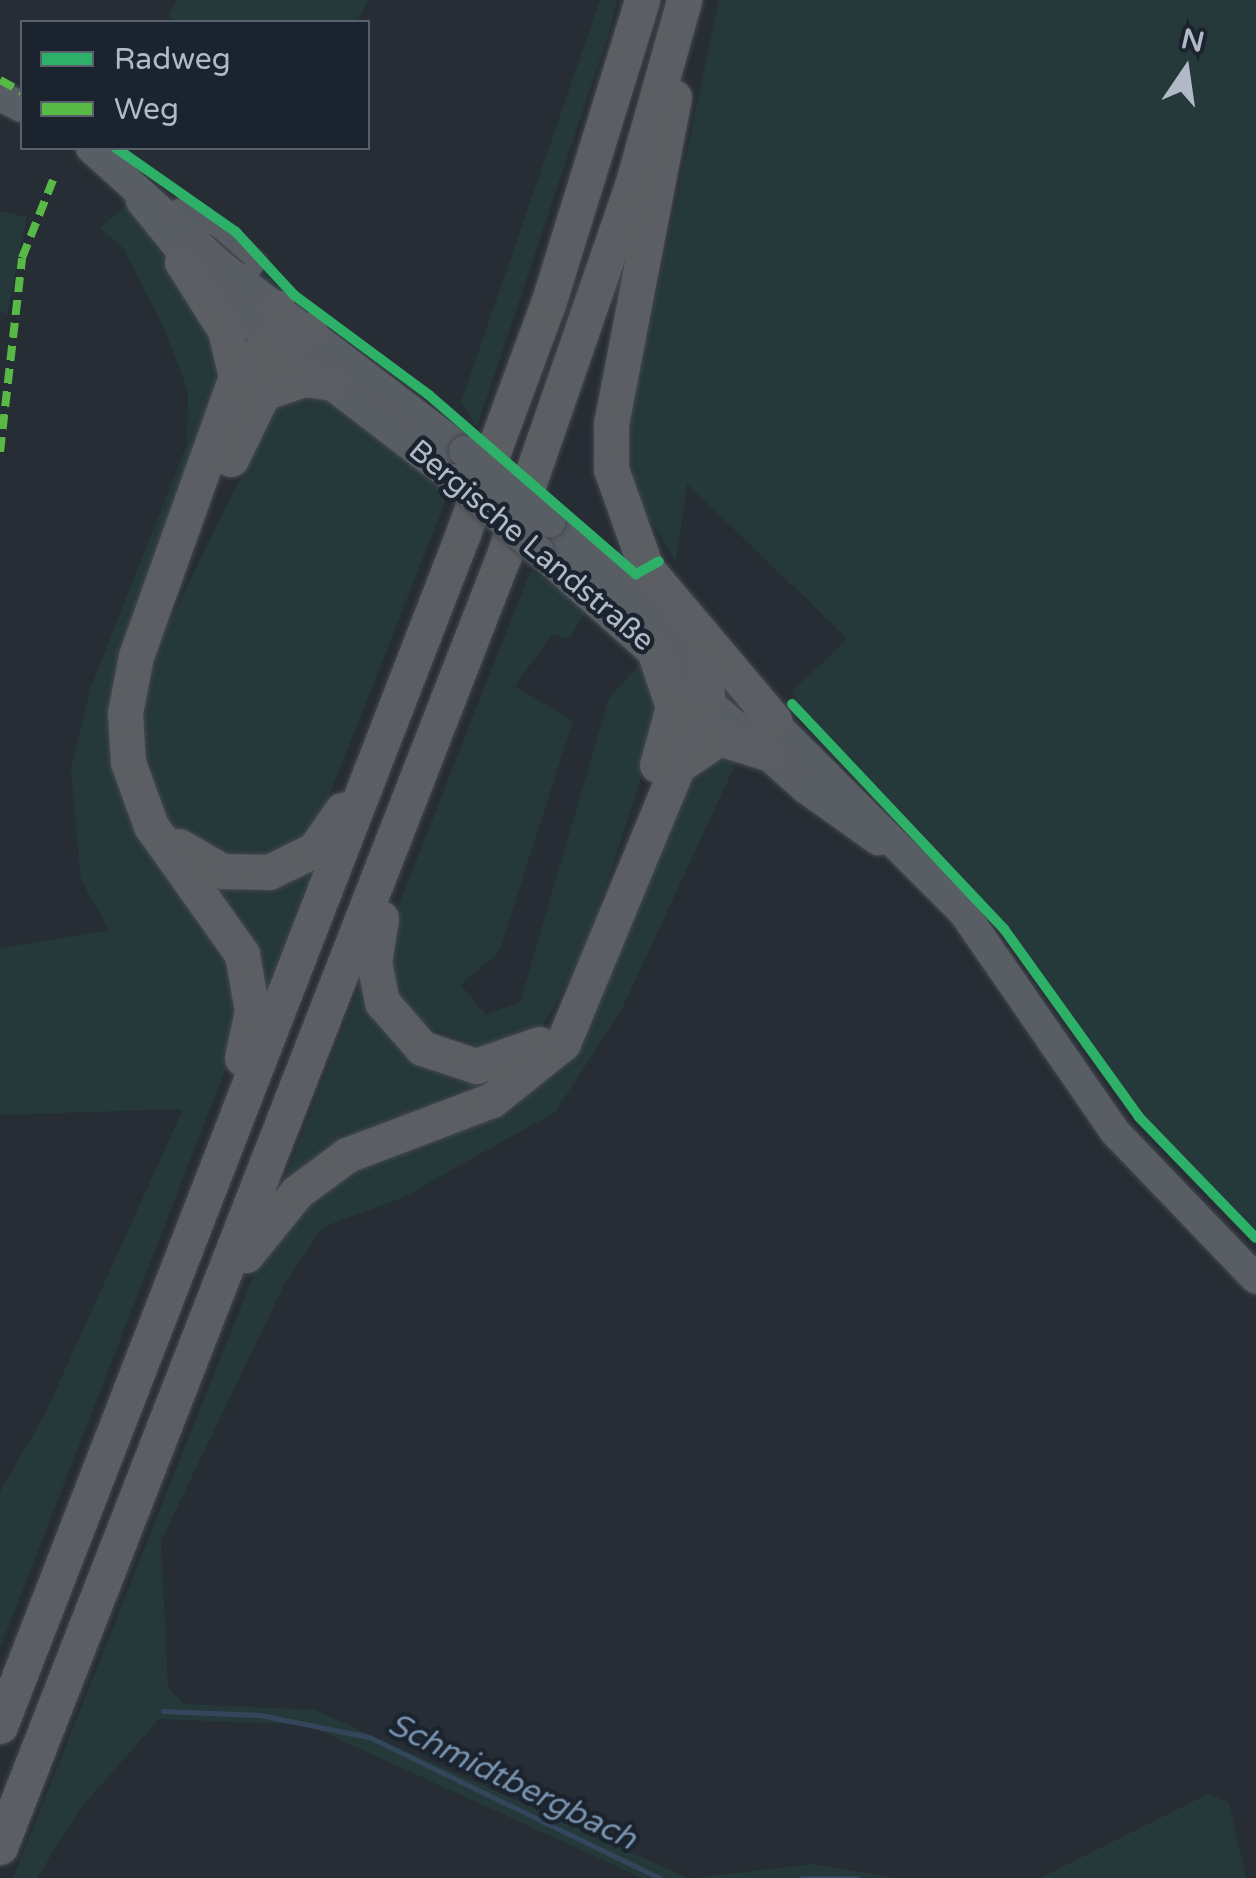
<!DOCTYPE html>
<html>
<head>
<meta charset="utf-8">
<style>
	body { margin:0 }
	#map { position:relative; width:1256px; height:1878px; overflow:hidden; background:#272d34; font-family:"Varela Round",sans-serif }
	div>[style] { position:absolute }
	.green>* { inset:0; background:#25383a }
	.stream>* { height:5px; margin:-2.5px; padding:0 2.5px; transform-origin:2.5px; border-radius:2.5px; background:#34465c }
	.roads { filter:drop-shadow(0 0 2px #45494f) drop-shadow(0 0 2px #45494f) }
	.minor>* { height:18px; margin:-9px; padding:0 9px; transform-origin:9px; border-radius:9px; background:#575b62 }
	.primary>* { height:30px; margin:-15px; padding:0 15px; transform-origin:15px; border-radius:15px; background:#595d64 }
	.motorway>* { height:35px; margin:-17.5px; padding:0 17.5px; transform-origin:17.5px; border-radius:17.5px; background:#5b5e62 }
	.bridges { filter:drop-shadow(0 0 2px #444950) drop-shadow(0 0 2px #444950) }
	.primary-bridge>* { height:30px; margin:-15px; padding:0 15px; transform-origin:15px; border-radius:15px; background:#595d64 }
	.quiet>* { height:8px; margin-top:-4px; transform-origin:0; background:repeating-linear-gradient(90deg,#58b947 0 15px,transparent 0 23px) }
	.cycleway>* { height:10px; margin:-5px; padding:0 5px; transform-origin:5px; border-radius:5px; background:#2db169 }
	span { translate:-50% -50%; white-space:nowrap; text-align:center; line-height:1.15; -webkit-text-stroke:9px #1b242e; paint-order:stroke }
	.street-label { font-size:30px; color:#b0b9c6 }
	.water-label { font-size:32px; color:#7891ad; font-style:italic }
	.legend { position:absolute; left:20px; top:20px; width:350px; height:130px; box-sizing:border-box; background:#1b242e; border:2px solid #57606b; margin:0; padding:12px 18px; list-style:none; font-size:30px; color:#b0b9c6 }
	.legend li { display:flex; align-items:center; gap:20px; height:50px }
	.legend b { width:50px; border:2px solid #57606b }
	.north { position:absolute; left:1136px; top:20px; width:100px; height:100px; -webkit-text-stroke:8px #1b242e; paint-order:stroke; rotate:13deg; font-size:28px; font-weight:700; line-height:40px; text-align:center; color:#b0b9c6 }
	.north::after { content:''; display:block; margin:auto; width:35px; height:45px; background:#b0b9c6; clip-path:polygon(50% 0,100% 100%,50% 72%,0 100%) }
</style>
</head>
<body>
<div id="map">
	<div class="green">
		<i style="clip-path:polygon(176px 0,368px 0,357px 22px,177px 22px,168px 17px)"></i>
		<i style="clip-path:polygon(600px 0,617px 0,608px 36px,477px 427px,461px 402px)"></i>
		<i style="clip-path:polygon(719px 0,1256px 0,1256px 1233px,1135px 1106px,1020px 943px,808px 717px,792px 691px,848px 639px,687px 484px,676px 562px,619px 469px)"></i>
		<i style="clip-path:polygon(128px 203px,228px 353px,118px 734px,230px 953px,236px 1042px,0 1648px,0 1492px,45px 1414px,183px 1109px,0 1115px,0 948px,109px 930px,81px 880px,71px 769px,90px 690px,187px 443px,188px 391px,164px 328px,123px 248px,100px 228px)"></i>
		<i style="clip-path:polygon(0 211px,27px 217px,7px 315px,0 311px)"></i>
		<i style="clip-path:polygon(266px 266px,291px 297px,451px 418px,262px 283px)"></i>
		<i style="clip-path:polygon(311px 390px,367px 422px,447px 497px,314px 834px,277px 856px,226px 861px,180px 834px,162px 811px,142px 735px,145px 691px,161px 639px,276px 405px)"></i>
		<i style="clip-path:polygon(531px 570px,587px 610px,569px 639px,552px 634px,515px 686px,573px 721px,499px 952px,461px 985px,486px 1015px,520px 1002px,609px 698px,640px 664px,664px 706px,585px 952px,541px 1029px,483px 1048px,419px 1024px,392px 989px,388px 932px)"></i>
		<i style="clip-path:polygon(742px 750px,620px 1013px,555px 1112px,402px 1198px,323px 1227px,283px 1287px,161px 1541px,168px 1687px,184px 1704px,315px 1710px,688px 1878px,642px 1878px,308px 1725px,159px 1719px,79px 1810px,37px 1878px,13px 1878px,253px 1276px,285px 1224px,357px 1163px,538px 1077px,695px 770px,707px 755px)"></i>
		<i style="clip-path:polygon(319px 857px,257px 1013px,196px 870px)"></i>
		<i style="clip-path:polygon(365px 971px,380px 1028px,424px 1065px,509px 1072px,275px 1204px)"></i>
		<i style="clip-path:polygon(1208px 1794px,1229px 1803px,1246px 1878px,1040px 1878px)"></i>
		<i style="clip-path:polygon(815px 1864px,897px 1878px,692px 1878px)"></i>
	</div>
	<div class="stream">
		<i style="left:163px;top:1711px;width:97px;rotate:2.4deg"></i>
		<i style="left:260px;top:1715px;width:111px;rotate:11.4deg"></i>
		<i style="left:369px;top:1737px;width:323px;rotate:25.9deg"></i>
		<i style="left:802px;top:1878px;width:56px"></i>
	</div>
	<div class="roads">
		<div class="minor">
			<i style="left:165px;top:226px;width:23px;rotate:-52deg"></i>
			<i style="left:179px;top:208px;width:45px;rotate:27.7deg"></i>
			<i style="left:219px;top:229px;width:50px;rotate:41deg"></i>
			<i style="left:257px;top:262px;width:25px;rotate:124deg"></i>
		</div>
		<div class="primary">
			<i style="left:0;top:96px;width:25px;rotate:27deg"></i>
			<i style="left:91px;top:148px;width:179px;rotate:42.1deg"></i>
			<i style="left:224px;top:268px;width:302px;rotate:37.3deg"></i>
			<i style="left:141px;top:201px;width:127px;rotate:51.1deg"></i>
			<i style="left:221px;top:300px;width:294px;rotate:37.5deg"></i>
			<i style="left:550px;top:522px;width:222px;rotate:41.9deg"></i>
			<i style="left:539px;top:551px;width:356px;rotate:41.7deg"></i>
			<i style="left:805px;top:788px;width:90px;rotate:35.5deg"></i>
			<i style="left:758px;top:707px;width:291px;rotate:45deg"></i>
			<i style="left:964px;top:913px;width:267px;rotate:55.4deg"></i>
			<i style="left:1116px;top:1133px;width:202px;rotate:46.2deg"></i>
		</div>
		<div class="motorway">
			<i style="left:674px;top:97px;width:332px;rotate:100.9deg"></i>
			<i style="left:611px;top:423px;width:46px;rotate:90deg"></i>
			<i style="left:611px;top:469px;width:105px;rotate:70.5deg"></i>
			<i style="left:646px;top:568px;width:199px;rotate:49.9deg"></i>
			<i style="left:182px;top:262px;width:80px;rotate:57.7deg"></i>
			<i style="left:225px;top:330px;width:48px;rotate:76.8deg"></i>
			<i style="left:260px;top:394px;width:46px;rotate:-18.8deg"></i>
			<i style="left:304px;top:379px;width:27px;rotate:8deg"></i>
			<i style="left:231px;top:459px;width:119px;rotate:-64.1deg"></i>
			<i style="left:283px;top:352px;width:45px;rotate:-97.6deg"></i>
			<i style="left:653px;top:647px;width:63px;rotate:71.6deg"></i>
			<i style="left:673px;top:707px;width:60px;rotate:105.4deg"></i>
			<i style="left:679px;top:765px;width:48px;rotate:-34deg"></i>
			<i style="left:719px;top:738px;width:53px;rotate:17.4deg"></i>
			<i style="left:179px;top:846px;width:50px;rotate:30.2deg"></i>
			<i style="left:222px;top:871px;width:47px;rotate:1.2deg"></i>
			<i style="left:269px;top:872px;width:50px;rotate:-26.1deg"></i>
			<i style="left:314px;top:850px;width:49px;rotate:-55deg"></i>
			<i style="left:381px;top:918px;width:45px;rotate:99deg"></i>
			<i style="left:374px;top:962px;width:41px;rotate:78.7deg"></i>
			<i style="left:382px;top:1002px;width:61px;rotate:49deg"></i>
			<i style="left:422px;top:1048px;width:57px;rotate:18.4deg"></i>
			<i style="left:476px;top:1066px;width:67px;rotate:-19.2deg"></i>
			<i style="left:242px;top:1058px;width:48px;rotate:-78deg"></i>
			<i style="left:252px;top:1011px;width:58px;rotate:-100deg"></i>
			<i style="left:242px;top:954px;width:157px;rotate:-125.4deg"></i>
			<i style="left:151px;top:826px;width:68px;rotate:-109.8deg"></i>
			<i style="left:128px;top:762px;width:49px;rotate:-93.5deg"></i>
			<i style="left:125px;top:713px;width:58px;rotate:-79.1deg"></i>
			<i style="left:136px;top:656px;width:296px;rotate:-70.3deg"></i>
			<i style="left:236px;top:377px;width:54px;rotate:-47.2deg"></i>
			<i style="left:273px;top:337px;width:37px;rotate:-11deg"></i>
			<i style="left:246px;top:1255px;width:81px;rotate:-51deg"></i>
			<i style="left:297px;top:1192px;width:62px;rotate:-36.5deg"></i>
			<i style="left:347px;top:1155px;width:155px;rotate:-20.8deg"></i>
			<i style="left:492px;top:1100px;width:91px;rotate:-38.8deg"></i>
			<i style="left:563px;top:1043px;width:376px;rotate:-67.5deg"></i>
			<i style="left:707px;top:696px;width:38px;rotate:-97deg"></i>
			<i style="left:0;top:1726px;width:1277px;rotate:-68.78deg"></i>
			<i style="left:462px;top:536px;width:247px;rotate:-69.7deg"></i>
			<i style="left:548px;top:304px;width:318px;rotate:-72.8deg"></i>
			<i style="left:0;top:1847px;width:1387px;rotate:-68.69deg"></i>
			<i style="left:504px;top:555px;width:395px;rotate:-70.9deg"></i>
			<i style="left:633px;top:182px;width:189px;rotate:-74.3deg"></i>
		</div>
	</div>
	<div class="bridges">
		<div class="primary-bridge">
			<i style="left:464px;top:451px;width:112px;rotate:39.5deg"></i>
			<i style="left:454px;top:479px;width:111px;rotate:40.3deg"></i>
		</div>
	</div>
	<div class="quiet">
		<i style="left:0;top:80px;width:25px;rotate:29deg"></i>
		<i style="left:0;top:452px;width:195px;rotate:-83.5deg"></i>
		<i style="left:22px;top:258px;width:84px;rotate:-68.3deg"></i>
	</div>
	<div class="cycleway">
		<i style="left:116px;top:148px;width:146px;rotate:35deg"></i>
		<i style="left:236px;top:232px;width:86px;rotate:47.4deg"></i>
		<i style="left:294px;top:295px;width:168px;rotate:36.5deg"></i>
		<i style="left:429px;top:395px;width:274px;rotate:40.9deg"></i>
		<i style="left:636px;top:574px;width:26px;rotate:-29deg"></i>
		<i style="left:792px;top:704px;width:309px;rotate:46.7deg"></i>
		<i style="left:1004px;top:929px;width:231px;rotate:54.3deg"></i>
		<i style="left:1139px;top:1117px;width:168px;rotate:46deg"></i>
	</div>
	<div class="street-label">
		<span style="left:531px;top:546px;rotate:40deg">Bergische Landstraße</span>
	</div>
	<div class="water-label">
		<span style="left:512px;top:1782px;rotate:26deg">Schmidtbergbach</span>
	</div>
	<ul class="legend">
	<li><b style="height:12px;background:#2db169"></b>Radweg</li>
	<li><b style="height:12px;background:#58b947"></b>Weg</li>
	</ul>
	<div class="north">N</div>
</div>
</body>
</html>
